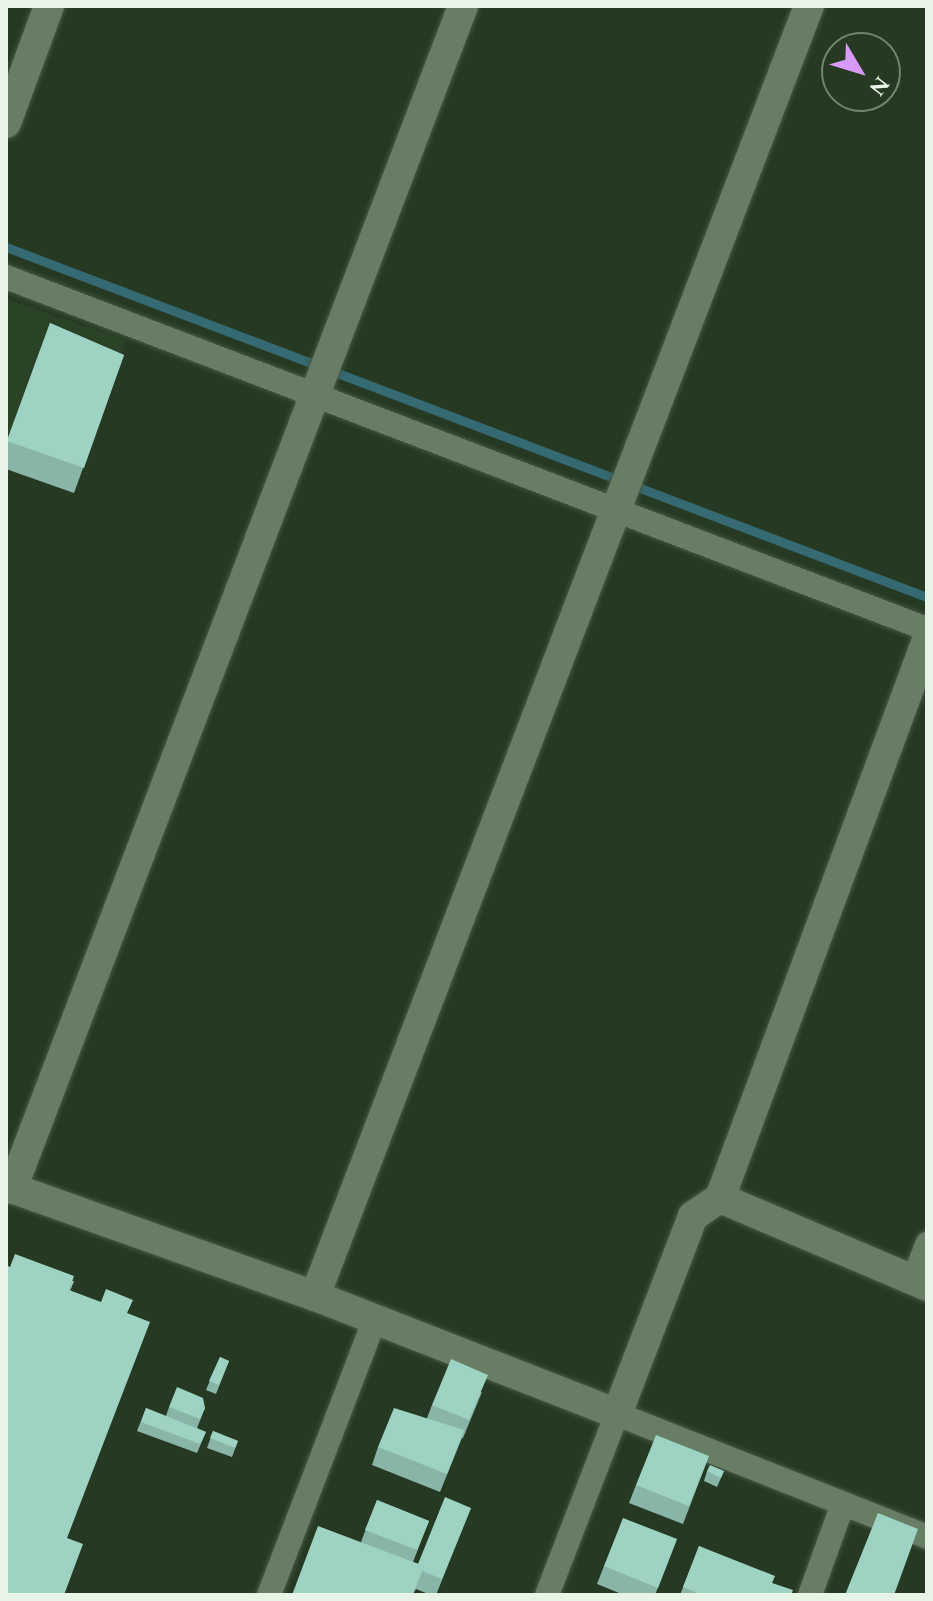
<!DOCTYPE html>
<html>
<head>
<meta charset="utf-8">
<style>
	body { margin:0 }
	#map { position:relative; width:933px; height:1601px; overflow:hidden; background:#263a23; font-family:Spectral,serif }
	div>[style] { position:absolute }
	.built>* { inset:0; background:#2a4327 }
	.stream>* { height:9px; margin:-4.5px; padding:0 4.5px; transform-origin:4.5px; border-radius:4.5px; background:#366a73 }
	.roads { filter:drop-shadow(0 0 2px #475845) drop-shadow(0 0 2px #475845) }
	.minor>* { height:24px; margin:-12px; padding:0 12px; transform-origin:12px; border-radius:12px; background:#687e64 }
	.tertiary>* { height:30px; margin:-15px; padding:0 15px; transform-origin:15px; border-radius:15px; background:#687e64 }
	.wall>* { inset:0; background:#88b5a8 }
	.building>* { inset:0; background:#9ed2c3 }
	span { translate:-50% -50%; white-space:nowrap; text-align:center; line-height:1.15; -webkit-text-stroke:8px #263a23; paint-order:stroke }
	.frame { position:absolute; inset:0; border:8px solid #e8f4e6; pointer-events:none }
	.north { position:absolute; left:821px; top:32px; width:80px; height:80px; box-sizing:border-box; background:#263a23; border:2px solid #748471; border-radius:50%; rotate:128deg; font-size:22px; font-weight:700; line-height:32px; text-align:center; color:#e8f4e6 }
	.north::after { content:''; display:block; margin:auto; width:28px; height:36px; background:#d89af8; clip-path:polygon(50% 0,100% 100%,50% 72%,0 100%) }
</style>
</head>
<body>
<div id="map">
	<div class="built">
		<i style="clip-path:polygon(6px 299px,126px 340px,114px 381px,6px 469px)"></i>
	</div>
	<div class="stream">
		<i style="left:6px;top:247px;width:985px;rotate:20.81deg"></i>
	</div>
	<div class="roads">
		<div class="minor">
			<i style="left:6px;top:277px;width:986px;rotate:20.92deg"></i>
			<i style="left:913px;top:1281px;width:40px;rotate:-69deg"></i>
			<i style="left:269px;top:1595px;width:293px;rotate:-69deg"></i>
			<i style="left:547px;top:1595px;width:194px;rotate:-68.9deg"></i>
			<i style="left:617px;top:1414px;width:334px;rotate:21.6deg"></i>
			<i style="left:810px;top:1595px;width:97px;rotate:-70.1deg"></i>
		</div>
		<div class="tertiary">
			<i style="left:6px;top:123px;width:125px;rotate:-69.8deg"></i>
			<i style="left:6px;top:1186px;width:328px;rotate:19.6deg"></i>
			<i style="left:315px;top:1296px;width:324px;rotate:21.3deg"></i>
			<i style="left:617px;top:1414px;width:212px;rotate:-69deg"></i>
			<i style="left:693px;top:1216px;width:32px;rotate:-34deg"></i>
			<i style="left:720px;top:1198px;width:595px;rotate:-69.65deg"></i>
			<i style="left:12px;top:1189px;width:1266px;rotate:-69.13deg"></i>
			<i style="left:720px;top:1198px;width:225px;rotate:23deg"></i>
			<i style="left:315px;top:1296px;width:1381px;rotate:-69.05deg"></i>
		</div>
	</div>
	<div class="wall">
		<i style="clip-path:polygon(50px 323px,124px 355px,74px 493px,6px 469px,6px 443px)"></i>
		<i style="clip-path:polygon(220px 1357px,229px 1361px,216px 1394px,206px 1390px)"></i>
		<i style="clip-path:polygon(482px 1392px,463px 1438px,462px 1438px,440px 1492px,372px 1465px,378px 1447px,427px 1418px,432px 1405px)"></i>
		<i style="clip-path:polygon(169px 1407px,205px 1408px,197px 1428px,206px 1432px,197px 1453px,137px 1431px,146px 1408px,166px 1416px)"></i>
		<i style="clip-path:polygon(213px 1431px,238px 1441px,232px 1457px,207px 1448px)"></i>
		<i style="clip-path:polygon(709px 1456px,683px 1524px,629px 1503px,636px 1485px)"></i>
		<i style="clip-path:polygon(707px 1471px,724px 1471px,717px 1487px,704px 1481px)"></i>
		<i style="clip-path:polygon(377px 1500px,429px 1521px,413px 1562px,418px 1564px,471px 1508px,436px 1595px,431px 1595px,416px 1589px,413px 1594px,361px 1542px)"></i>
		<i style="clip-path:polygon(677px 1539px,655px 1595px,624px 1595px,597px 1584px,604px 1566px)"></i>
		<i style="clip-path:polygon(699px 1546px,772px 1583px,791px 1595px,680px 1595px)"></i>
	</div>
	<div class="building">
		<i style="clip-path:polygon(50px 323px,124px 355px,84px 468px,7px 441px)"></i>
		<i style="clip-path:polygon(15px 1254px,74px 1276px,69px 1290px,101px 1302px,106px 1289px,133px 1300px,127px 1313px,150px 1322px,67px 1538px,83px 1544px,64px 1595px,6px 1595px,6px 1265px,10px 1267px)"></i>
		<i style="clip-path:polygon(72px 1281px,74px 1281px,70px 1291px,69px 1290px)"></i>
		<i style="clip-path:polygon(220px 1357px,229px 1361px,219px 1385px,209px 1381px)"></i>
		<i style="clip-path:polygon(451px 1359px,488px 1375px,469px 1420px,432px 1405px)"></i>
		<i style="clip-path:polygon(177px 1387px,203px 1398px,205px 1408px,200px 1419px,169px 1407px)"></i>
		<i style="clip-path:polygon(146px 1408px,206px 1432px,200px 1444px,141px 1422px)"></i>
		<i style="clip-path:polygon(394px 1408px,464px 1430px,447px 1474px,378px 1447px)"></i>
		<i style="clip-path:polygon(213px 1431px,238px 1441px,235px 1448px,210px 1438px)"></i>
		<i style="clip-path:polygon(656px 1435px,709px 1456px,689px 1506px,636px 1485px)"></i>
		<i style="clip-path:polygon(710px 1465px,724px 1471px,721px 1478px,707px 1471px)"></i>
		<i style="clip-path:polygon(445px 1497px,471px 1508px,442px 1579px,422px 1571px,424px 1566px,418px 1564px)"></i>
		<i style="clip-path:polygon(377px 1500px,429px 1521px,417px 1550px,365px 1530px)"></i>
		<i style="clip-path:polygon(878px 1513px,918px 1529px,894px 1595px,845px 1595px)"></i>
		<i style="clip-path:polygon(623px 1518px,677px 1539px,658px 1588px,604px 1566px)"></i>
		<i style="clip-path:polygon(318px 1526px,424px 1566px,413px 1594px,415px 1595px,292px 1595px)"></i>
		<i style="clip-path:polygon(699px 1546px,775px 1576px,772px 1583px,793px 1590px,791px 1595px,702px 1595px,683px 1587px)"></i>
	</div>
	<div class="frame"></div>
	<div class="north">N</div>
</div>
</body>
</html>
